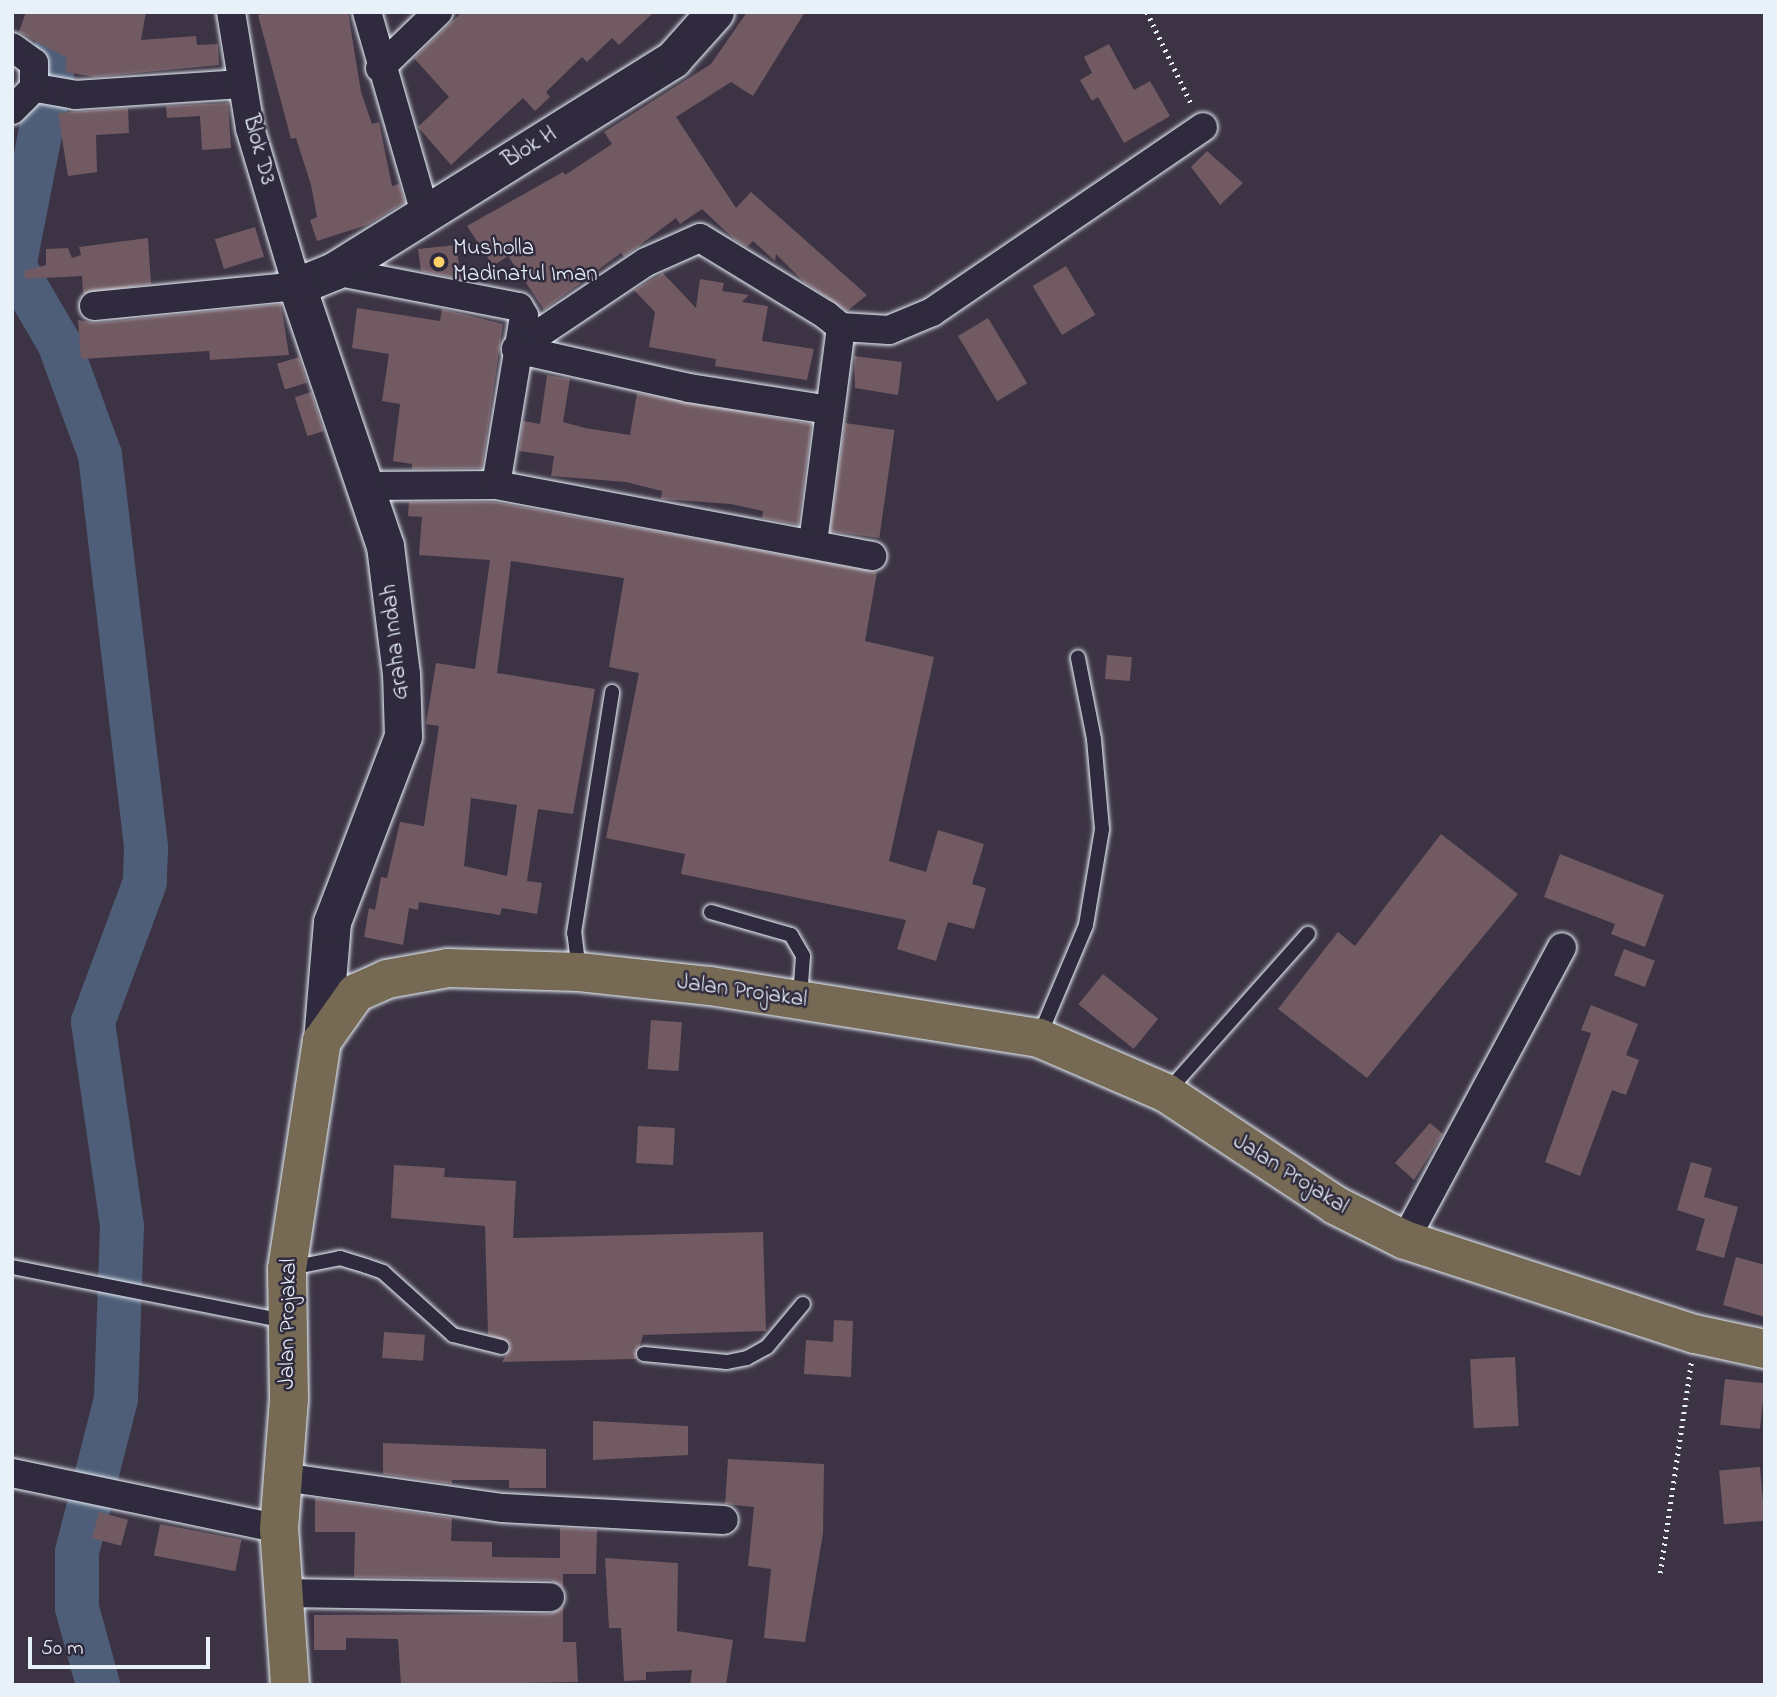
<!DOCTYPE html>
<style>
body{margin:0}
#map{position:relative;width:1777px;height:1697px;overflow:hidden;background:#3c3444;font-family:"Indie Flower",sans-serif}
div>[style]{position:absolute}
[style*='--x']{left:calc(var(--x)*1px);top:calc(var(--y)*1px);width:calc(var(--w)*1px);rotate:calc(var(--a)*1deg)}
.river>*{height:44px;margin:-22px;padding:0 22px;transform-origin:22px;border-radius:22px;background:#4f5e78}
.building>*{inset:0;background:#715a62;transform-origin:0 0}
.path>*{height:4.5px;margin-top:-2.25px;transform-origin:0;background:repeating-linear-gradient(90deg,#e8f1f8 0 2px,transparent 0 7px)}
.roads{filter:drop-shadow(0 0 2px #e8f1f8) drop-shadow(0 0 2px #e8f1f8)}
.service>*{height:14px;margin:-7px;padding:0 7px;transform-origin:7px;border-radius:7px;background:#2f2a3d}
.minor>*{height:28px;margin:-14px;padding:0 14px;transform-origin:14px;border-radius:14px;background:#2f2a3d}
.tertiary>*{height:37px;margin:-18.5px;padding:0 18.5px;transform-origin:18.5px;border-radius:18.5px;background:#2f2a3d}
.primary>*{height:38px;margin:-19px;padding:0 19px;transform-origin:19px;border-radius:19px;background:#766a54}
.dots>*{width:19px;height:19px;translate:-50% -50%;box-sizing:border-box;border:4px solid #2f2a3d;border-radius:50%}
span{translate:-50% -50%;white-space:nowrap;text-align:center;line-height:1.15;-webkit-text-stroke:5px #2f2a3d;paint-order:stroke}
.street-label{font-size:23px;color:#e8f1f8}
.poi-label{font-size:23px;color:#e8f1f8}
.left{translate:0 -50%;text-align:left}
.frame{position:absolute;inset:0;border:14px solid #e8f1f8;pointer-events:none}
.scale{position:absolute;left:28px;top:1637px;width:182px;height:32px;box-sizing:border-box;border:4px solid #e8f1f8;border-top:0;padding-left:9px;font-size:21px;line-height:24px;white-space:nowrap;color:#e8f1f8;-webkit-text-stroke:5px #2f2a3d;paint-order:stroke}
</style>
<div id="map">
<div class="river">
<div style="--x:64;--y:12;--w:259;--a:101.1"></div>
<div style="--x:14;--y:266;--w:89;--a:59.7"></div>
<div style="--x:59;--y:343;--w:119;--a:69.9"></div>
<div style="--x:100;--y:455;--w:396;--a:83.3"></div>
<div style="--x:146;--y:848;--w:34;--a:92"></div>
<div style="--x:145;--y:882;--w:149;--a:110.4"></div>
<div style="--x:93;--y:1022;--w:206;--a:81.9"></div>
<div style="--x:122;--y:1226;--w:173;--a:92"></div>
<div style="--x:116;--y:1399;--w:158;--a:104.3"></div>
<div style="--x:77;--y:1552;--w:56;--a:90"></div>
<div style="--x:77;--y:1608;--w:80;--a:74.7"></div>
</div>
<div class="building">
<div style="clip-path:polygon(26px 12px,146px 12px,141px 40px,196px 36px,197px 45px,218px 44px,219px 65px,95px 77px,65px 72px,67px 58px,19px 32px)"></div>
<div style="clip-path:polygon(269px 12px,348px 12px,361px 92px,372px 124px,379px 122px,392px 186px,399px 184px,405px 202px,367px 225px,317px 241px,310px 220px,317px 217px,311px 185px,296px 138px,291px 139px,258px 15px)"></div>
<div style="clip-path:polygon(462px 12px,654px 12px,619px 45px,612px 38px,587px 62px,582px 57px,546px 92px,550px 97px,535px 111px,523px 98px,451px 165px,418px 127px,449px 97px,414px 58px)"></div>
<div style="clip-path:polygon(747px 12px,805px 12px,753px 96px,731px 82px,676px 117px,736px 208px,751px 192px,867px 295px,847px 311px,804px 282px,776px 254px,775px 261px,753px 241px,747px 247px,735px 240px,702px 209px,680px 224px,676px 218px,624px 257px,621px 253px,544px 310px,508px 256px,493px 266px,467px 226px,563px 172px,565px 175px,612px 144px,604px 132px,711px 64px)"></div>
<div style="clip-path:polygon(1109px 44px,1134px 90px,1150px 81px,1170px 116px,1124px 143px,1098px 97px,1092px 101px,1080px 80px,1092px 73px,1084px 57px)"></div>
<div style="clip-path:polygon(228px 103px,231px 148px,202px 150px,200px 116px,167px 118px,166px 106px)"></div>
<div style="clip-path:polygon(128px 108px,129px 133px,96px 135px,97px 172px,68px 176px,58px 113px)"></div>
<div style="clip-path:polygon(1207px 151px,1243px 183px,1220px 205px,1191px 167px)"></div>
<div style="left:255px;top:227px;width:31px;height:42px;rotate:73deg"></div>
<div style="clip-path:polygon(148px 238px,151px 284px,83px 294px,82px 276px,25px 279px,24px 271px,46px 265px,46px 249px,68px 248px,72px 258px,81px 255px,79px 247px)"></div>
<div style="clip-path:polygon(456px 245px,461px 279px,421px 271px,418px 249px)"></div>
<div style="left:1066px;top:266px;width:57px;height:39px;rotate:59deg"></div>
<div style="clip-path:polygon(663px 273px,696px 308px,700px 279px,724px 283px,722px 291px,749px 295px,742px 302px,768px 306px,762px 341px,814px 349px,807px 380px,715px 366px,716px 359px,649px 347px,655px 312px,634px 290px)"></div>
<div style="clip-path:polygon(281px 304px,289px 355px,210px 360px,209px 351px,81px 359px,78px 320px,96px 323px)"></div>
<div style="clip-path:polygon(357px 308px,440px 321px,442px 309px,503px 324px,482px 468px,412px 469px,412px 464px,393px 461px,400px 404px,382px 401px,389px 354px,352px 348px)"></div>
<div style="left:988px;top:318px;width:76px;height:35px;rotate:59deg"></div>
<div style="clip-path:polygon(854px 356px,902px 362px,898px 395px,855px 388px)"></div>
<div style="left:299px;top:357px;width:27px;height:23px;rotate:73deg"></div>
<div style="clip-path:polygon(547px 375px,570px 379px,563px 422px,585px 428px,630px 435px,637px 393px,812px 424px,798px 525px,762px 518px,763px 511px,731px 504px,661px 499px,662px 491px,626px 482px,551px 476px,554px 456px,519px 451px,523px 421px,540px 424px)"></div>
<div style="left:311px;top:392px;width:41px;height:17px;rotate:72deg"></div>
<div style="left:845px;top:423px;width:50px;height:109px;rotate:8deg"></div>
<div style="clip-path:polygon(evenodd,409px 502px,495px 502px,877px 572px,865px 641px,934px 657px,889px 861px,926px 872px,938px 830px,984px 844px,972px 884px,986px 888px,974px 929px,948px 922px,936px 961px,897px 949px,906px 920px,681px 874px,685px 854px,606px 838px,639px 673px,609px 667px,624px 578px,511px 561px,497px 673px,595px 689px,573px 814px,538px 809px,527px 881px,542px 883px,537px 914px,502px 908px,500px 915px,419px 902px,418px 910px,409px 908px,403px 945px,364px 937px,369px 908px,375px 910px,381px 877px,387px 878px,400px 822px,424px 826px,439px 726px,426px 724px,436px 663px,475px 669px,490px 560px,419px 555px,422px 517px,408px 516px,409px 502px,471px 798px,517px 805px,507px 876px,464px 866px,471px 798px)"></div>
<div style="left:1107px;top:655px;width:25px;height:24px;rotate:5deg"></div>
<div style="clip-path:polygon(1441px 834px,1518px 894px,1367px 1078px,1278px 1009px,1338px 932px,1355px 946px)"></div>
<div style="clip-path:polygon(1560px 854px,1664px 895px,1645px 947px,1611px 934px,1615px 924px,1544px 897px)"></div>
<div style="left:1624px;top:949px;width:33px;height:28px;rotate:21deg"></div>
<div style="left:1103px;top:974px;width:71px;height:39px;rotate:39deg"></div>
<div style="clip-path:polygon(1591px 1005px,1638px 1024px,1626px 1055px,1639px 1060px,1626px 1095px,1612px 1090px,1580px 1176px,1545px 1162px,1591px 1033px,1581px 1030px)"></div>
<div style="left:651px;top:1020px;width:31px;height:49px;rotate:4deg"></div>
<div style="clip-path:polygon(1430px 1123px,1443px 1134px,1414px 1180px,1395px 1163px)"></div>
<div style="left:638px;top:1126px;width:37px;height:37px;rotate:3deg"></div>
<div style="clip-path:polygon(1691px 1162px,1712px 1168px,1704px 1197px,1738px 1207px,1724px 1258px,1696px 1250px,1705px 1219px,1677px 1210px)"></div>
<div style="clip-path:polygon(394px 1165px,445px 1168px,444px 1177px,516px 1181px,513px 1238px,763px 1232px,766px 1331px,643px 1335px,636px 1359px,502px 1362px,511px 1345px,488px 1334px,485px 1226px,391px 1218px)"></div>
<div style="clip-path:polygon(1736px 1257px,1765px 1265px,1765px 1317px,1723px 1305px)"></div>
<div style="clip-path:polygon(834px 1320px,853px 1321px,851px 1377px,804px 1374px,806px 1340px,833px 1342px)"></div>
<div style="left:384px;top:1332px;width:41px;height:26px;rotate:4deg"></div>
<div style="left:1515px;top:1357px;width:69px;height:45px;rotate:87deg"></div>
<div style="left:1725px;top:1379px;width:40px;height:46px;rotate:6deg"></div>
<div style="clip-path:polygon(593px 1421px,688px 1426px,688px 1455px,593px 1460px)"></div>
<div style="clip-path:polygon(383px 1443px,546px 1449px,546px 1488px,509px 1488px,509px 1480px,452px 1480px,452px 1484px,383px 1474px)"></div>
<div style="clip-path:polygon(728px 1459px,824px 1464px,823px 1533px,805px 1642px,764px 1638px,771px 1569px,748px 1566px,754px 1507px,725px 1504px)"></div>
<div style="left:1760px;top:1467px;width:54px;height:41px;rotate:85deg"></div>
<div style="clip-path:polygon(315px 1498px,452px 1518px,451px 1541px,492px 1542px,492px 1557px,560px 1558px,560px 1528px,597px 1530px,596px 1574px,563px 1574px,563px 1587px,550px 1580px,354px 1577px,355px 1532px,315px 1532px)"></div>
<div style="left:99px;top:1512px;width:30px;height:27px;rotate:15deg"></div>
<div style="left:160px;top:1524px;width:83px;height:32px;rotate:11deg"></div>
<div style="clip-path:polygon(605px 1558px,678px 1563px,677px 1631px,733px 1640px,726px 1685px,690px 1685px,692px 1670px,646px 1672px,646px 1680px,624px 1681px,621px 1628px,609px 1628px)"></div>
<div style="clip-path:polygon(563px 1607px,563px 1642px,576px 1642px,578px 1682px,401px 1685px,398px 1639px,346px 1638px,346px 1650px,314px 1650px,314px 1615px,550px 1614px)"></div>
</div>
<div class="path">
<div style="--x:1147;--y:12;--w:103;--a:64.2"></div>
<div style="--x:1660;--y:1573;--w:213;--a:-81.6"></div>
</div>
<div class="roads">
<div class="service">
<div style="--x:711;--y:912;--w:83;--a:16"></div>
<div style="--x:791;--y:935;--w:24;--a:60"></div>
<div style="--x:803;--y:956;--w:42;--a:94.1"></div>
<div style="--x:579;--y:971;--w:38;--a:-97"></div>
<div style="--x:574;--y:933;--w:244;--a:-81"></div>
<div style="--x:1039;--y:1037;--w:121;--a:-67.2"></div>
<div style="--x:1086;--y:925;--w:97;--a:-80.5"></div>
<div style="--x:1102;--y:829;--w:90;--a:-95.1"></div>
<div style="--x:1094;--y:739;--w:83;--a:-101.2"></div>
<div style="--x:1167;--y:1092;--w:212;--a:-48.3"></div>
<div style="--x:12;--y:1267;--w:278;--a:11.2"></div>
<div style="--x:291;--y:1268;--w:50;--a:-11.5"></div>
<div style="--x:340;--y:1258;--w:27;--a:17"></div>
<div style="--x:366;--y:1266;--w:18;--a:19"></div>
<div style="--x:383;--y:1272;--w:94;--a:42"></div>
<div style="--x:453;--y:1335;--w:50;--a:13.8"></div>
<div style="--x:644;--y:1354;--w:83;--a:5.5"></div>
<div style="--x:727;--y:1362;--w:20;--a:-11"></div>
<div style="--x:747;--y:1358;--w:23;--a:-29"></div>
<div style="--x:767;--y:1347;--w:56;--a:-50.1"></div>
</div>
<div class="minor">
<div style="--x:367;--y:12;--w:209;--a:73.9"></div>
<div style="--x:12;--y:47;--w:27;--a:36"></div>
<div style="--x:34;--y:63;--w:25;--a:90"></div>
<div style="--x:34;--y:88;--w:8;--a:7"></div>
<div style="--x:42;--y:89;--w:34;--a:10"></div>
<div style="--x:75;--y:95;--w:167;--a:-3.8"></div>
<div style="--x:380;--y:68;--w:81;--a:-44"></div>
<div style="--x:12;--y:110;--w:31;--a:-45"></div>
<div style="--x:334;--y:271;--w:188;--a:11"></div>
<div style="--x:519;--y:307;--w:10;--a:61"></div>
<div style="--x:524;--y:316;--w:171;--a:99.4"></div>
<div style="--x:94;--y:306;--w:204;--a:-5.6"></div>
<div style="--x:297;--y:286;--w:165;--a:-106.6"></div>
<div style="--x:250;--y:128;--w:118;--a:-99.3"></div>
<div style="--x:841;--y:327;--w:48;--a:3.6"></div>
<div style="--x:889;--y:330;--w:47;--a:-22.7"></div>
<div style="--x:932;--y:312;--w:328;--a:-34.3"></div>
<div style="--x:516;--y:349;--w:156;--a:-33.8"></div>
<div style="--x:646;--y:262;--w:59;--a:-24"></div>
<div style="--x:700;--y:238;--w:148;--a:31.4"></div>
<div style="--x:826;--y:315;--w:19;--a:39"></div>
<div style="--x:841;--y:327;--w:217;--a:97.4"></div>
<div style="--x:516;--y:349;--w:177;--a:12.7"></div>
<div style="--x:689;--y:388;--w:142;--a:8.9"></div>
<div style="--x:367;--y:486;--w:129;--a:-0.4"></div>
<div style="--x:496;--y:485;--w:383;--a:10.7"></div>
<div style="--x:1405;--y:1240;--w:332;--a:-61.8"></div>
<div style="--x:12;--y:1473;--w:273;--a:11.8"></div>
<div style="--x:282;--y:1477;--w:223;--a:8"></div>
<div style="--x:503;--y:1508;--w:221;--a:3.1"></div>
<div style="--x:283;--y:1593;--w:267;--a:0.9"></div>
</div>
<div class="tertiary">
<div style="--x:322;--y:1041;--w:119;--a:-85.2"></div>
<div style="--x:332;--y:922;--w:199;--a:-69.1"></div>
<div style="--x:403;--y:736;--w:62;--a:-91.8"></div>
<div style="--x:401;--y:674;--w:129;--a:-97.1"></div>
<div style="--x:385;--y:546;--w:274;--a:-108.7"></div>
<div style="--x:297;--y:286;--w:40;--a:-22"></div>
<div style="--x:334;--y:271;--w:400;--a:-32"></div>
<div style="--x:673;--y:59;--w:63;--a:-48.2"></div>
</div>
<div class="primary">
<div style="--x:290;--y:1685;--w:156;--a:-94"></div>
<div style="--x:279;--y:1529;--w:131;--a:-85.6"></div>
<div style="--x:289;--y:1398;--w:129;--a:-90.9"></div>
<div style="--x:287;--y:1269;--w:231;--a:-81.3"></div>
<div style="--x:322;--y:1041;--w:59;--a:-54.7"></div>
<div style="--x:356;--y:993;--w:34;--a:-24"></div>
<div style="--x:387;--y:979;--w:62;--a:-10.2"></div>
<div style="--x:448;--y:968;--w:131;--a:1.7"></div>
<div style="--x:579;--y:972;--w:132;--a:6.1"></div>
<div style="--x:710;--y:986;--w:333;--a:9"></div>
<div style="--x:1039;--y:1038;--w:138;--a:23.4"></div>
<div style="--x:1166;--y:1093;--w:203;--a:33.5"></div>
<div style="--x:1335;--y:1205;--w:78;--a:26.6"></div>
<div style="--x:1405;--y:1240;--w:305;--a:18"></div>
<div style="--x:1695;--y:1334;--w:72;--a:12.1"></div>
</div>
</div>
<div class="dots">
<div style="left:439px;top:262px;background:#ffd166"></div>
</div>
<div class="street-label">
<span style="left:530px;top:148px;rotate:-32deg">Blok H</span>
<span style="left:258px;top:150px;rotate:75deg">Blok D3</span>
<span style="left:396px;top:642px;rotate:-96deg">Graha Indah</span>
<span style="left:742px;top:992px;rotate:8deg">Jalan Projakal</span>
<span style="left:1290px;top:1175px;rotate:32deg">Jalan Projakal</span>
<span style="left:289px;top:1324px;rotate:-89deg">Jalan Projakal</span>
</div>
<div class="poi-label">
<span class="left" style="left:453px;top:262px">Musholla<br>Madinatul Iman</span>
</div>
<div class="frame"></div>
<div class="scale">50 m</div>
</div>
